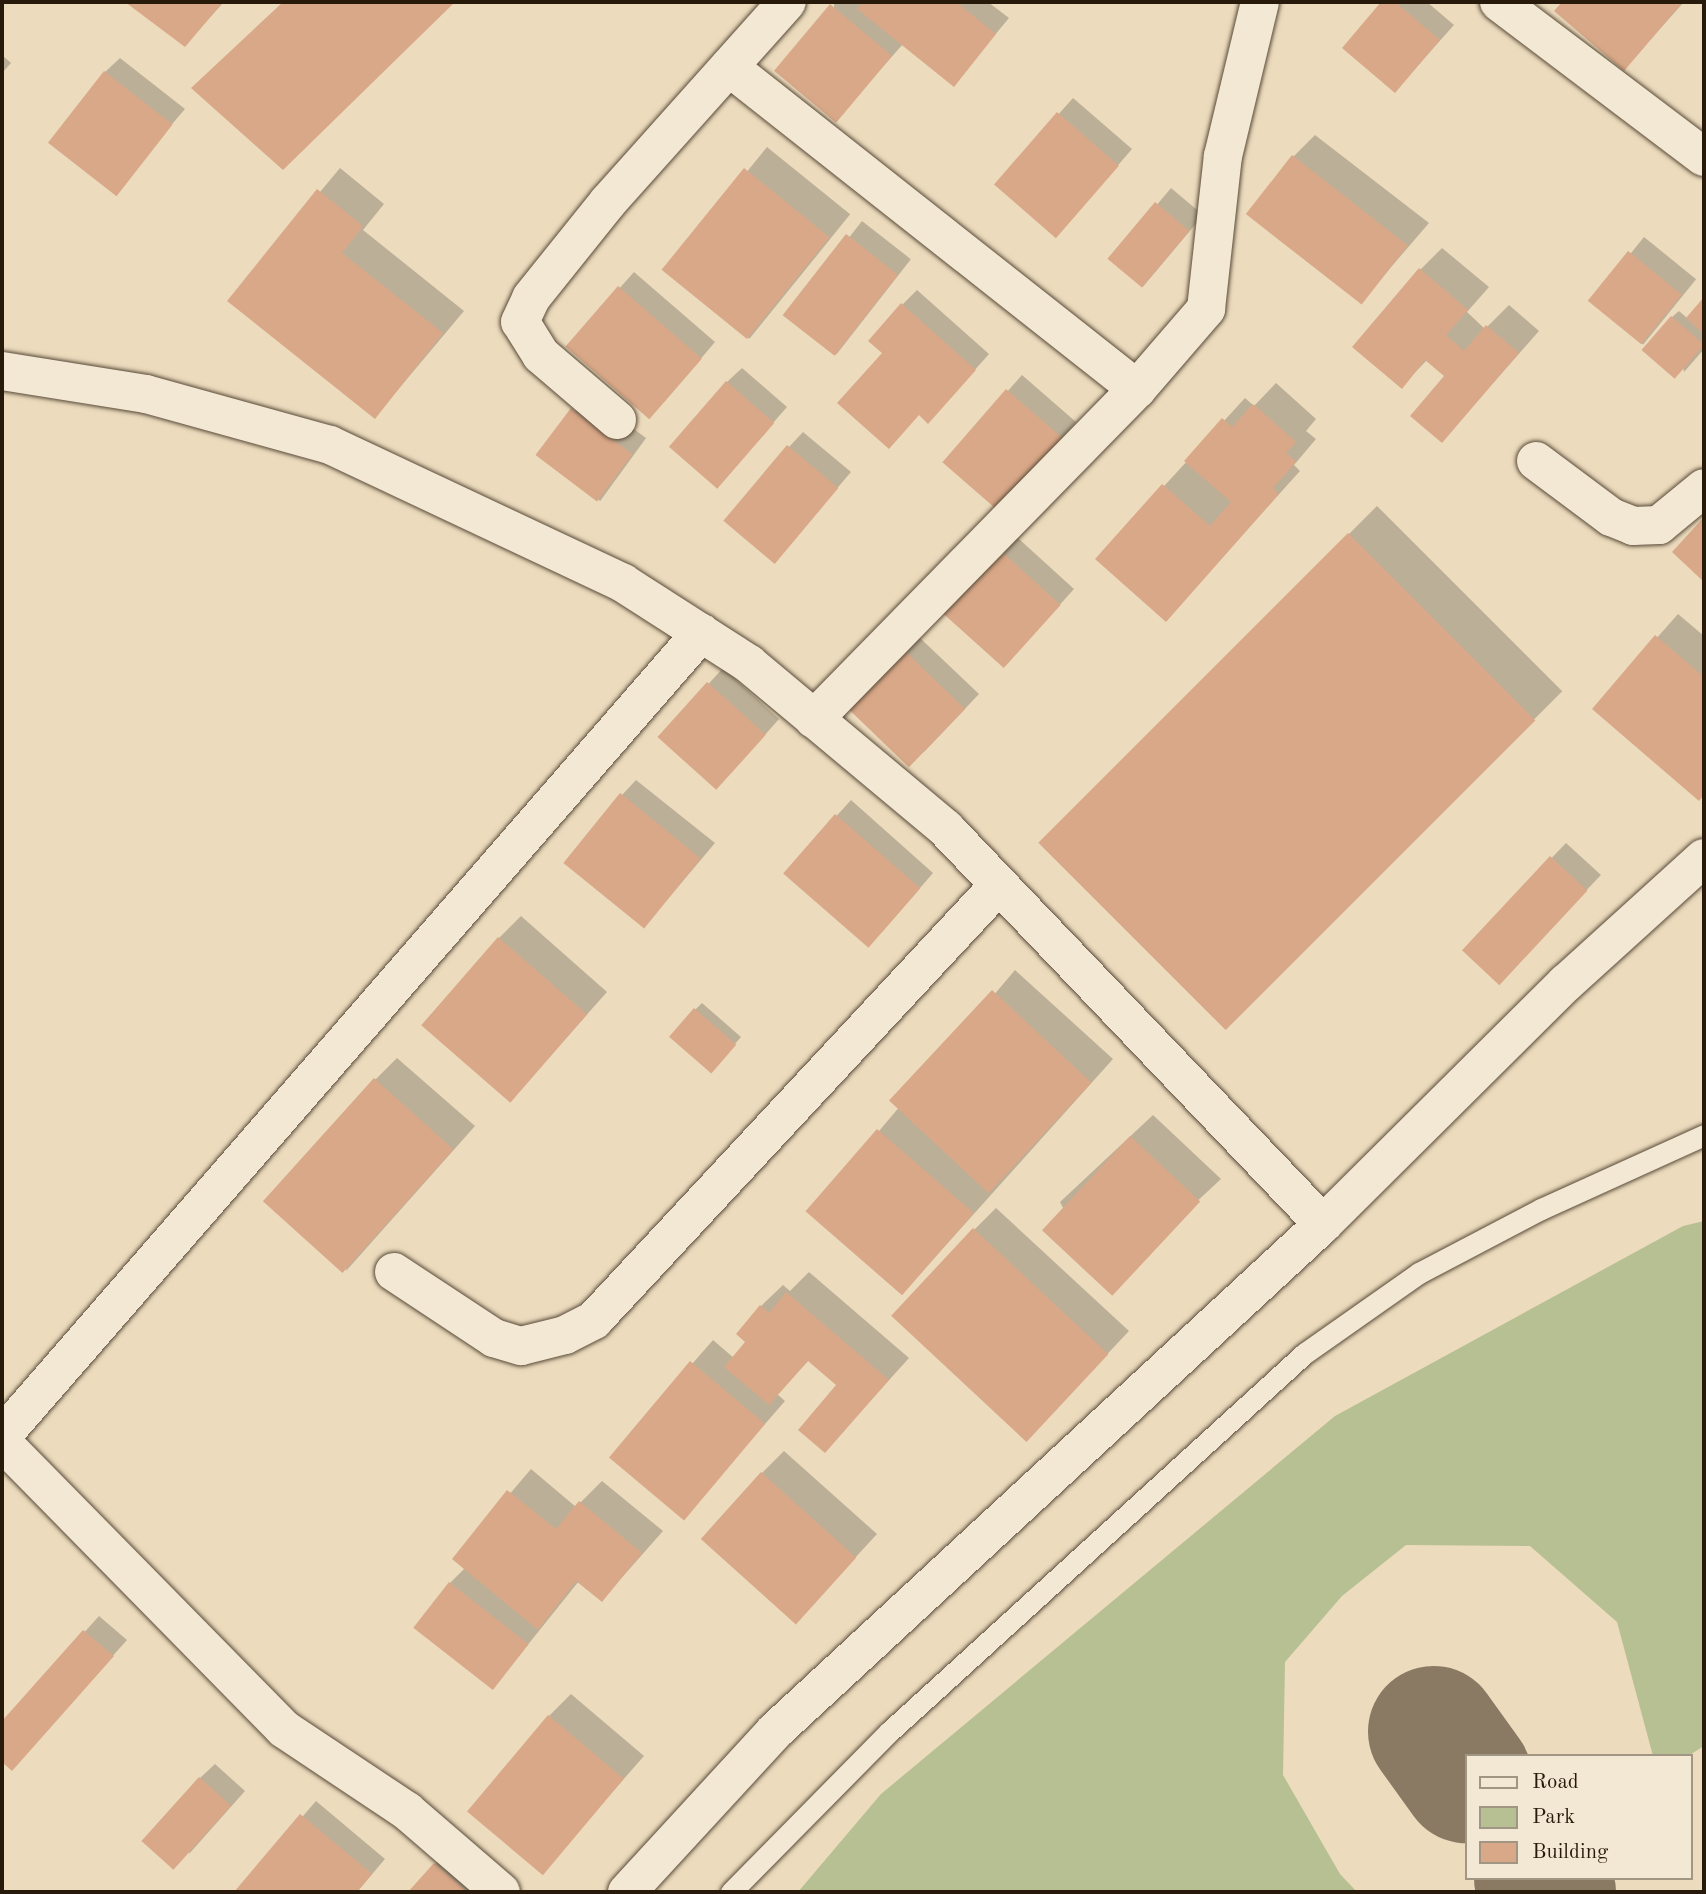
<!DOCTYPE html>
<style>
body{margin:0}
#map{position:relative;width:1706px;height:1894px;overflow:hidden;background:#ecdbbd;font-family:"Old Standard TT",serif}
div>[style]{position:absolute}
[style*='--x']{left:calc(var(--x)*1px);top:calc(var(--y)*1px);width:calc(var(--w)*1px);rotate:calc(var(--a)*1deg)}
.green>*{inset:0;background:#b7c092}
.shadow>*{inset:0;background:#0003;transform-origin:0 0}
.taxiway>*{height:131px;margin:-65.5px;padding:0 65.5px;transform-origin:65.5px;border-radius:65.5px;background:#8a7a64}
.building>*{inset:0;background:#d9a888;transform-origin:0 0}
.roads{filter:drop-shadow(0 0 2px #584a38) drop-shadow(0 0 2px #584a38)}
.service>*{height:21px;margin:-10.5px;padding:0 10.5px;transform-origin:10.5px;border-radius:10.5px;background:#f3e8d4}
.minor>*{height:38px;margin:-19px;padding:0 19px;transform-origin:19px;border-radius:19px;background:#f3e8d4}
.secondary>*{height:38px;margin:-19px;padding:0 19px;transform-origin:19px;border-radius:19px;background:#f3e8d4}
span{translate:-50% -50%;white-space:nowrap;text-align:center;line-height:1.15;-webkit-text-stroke:7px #f3e8d4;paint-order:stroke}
.frame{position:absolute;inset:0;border:4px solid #271a0b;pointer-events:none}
.legend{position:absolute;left:1465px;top:1754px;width:228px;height:126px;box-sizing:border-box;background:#f3e8d4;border:2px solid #a19684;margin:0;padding:9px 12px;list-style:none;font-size:21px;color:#271a0b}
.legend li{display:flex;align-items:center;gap:14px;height:35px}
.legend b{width:35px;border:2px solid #a19684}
</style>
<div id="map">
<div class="green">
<div style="clip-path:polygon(1704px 1221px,1704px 1746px,1688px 1756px,1653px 1756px,1617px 1622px,1530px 1546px,1406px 1545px,1342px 1596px,1285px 1662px,1283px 1775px,1340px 1874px,1357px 1892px,798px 1892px,881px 1794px,1335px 1416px,1683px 1226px)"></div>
</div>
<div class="shadow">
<div style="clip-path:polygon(128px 2px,224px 2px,185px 45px)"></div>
<div style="clip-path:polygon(284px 2px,452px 2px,283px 168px,222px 60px)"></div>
<div style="clip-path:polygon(834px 2px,988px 2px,1009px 18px,954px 84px,903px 44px,836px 120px)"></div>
<div style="clip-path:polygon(1383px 2px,1427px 2px,1454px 25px,1395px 91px,1345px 48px)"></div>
<div style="clip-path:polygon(1564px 2px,1684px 2px,1624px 69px,1556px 11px)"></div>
<div style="clip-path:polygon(2px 55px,11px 63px,2px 73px)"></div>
<div style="clip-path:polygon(120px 58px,185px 109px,115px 191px,105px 72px)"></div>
<div style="clip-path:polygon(1073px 98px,1132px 149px,1070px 221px,996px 184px)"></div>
<div style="clip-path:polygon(1315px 135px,1429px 223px,1361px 302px,1293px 157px)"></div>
<div style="left:767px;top:147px;width:107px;height:160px;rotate:39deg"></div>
<div style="clip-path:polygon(340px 168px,384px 204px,363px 230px,464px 311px,375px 417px,230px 300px)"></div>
<div style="left:1171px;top:188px;width:42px;height:94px;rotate:40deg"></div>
<div style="left:862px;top:221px;width:62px;height:121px;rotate:38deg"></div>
<div style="left:1644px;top:237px;width:67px;height:84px;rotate:39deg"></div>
<div style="clip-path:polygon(1442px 248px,1489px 287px,1467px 312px,1485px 329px,1509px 305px,1539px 331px,1442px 441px,1446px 376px,1427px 360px,1401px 387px,1420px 270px)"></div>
<div style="clip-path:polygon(634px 272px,715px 342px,664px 402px,568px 346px)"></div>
<div style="clip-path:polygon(917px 290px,989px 354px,942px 407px,920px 413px,884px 353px,902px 305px)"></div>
<div style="clip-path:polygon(1704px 299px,1704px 349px,1684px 372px,1672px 317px,1679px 311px,1687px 318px)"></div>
<div style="clip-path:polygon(742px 368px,787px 407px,718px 486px,727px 382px)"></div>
<div style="clip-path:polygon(1022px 375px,1076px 422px,1013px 494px,945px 462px)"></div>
<div style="clip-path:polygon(1276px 383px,1316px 419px,1306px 431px,1316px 439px,1294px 465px,1300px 471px,1166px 619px,1098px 558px,1245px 398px,1254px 406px)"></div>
<div style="left:587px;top:395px;width:73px;height:78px;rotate:36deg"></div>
<div style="clip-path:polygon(803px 432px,851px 472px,775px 561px,789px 447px)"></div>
<div style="left:1377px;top:506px;width:262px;height:475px;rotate:45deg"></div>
<div style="clip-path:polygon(1009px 530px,1074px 589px,1018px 651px,938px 607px)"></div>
<div style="clip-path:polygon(1678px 614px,1704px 636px,1704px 794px,1699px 799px,1594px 709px)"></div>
<div style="clip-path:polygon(919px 637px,979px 694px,924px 752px,850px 709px)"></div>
<div style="clip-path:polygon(723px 668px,779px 719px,731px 773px,660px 737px)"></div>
<div style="clip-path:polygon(636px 780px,715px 843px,645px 926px,622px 795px)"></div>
<div style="clip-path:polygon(851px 800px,933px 873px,882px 932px,785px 873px)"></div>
<div style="clip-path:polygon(1566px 843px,1601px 875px,1512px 968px,1463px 950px)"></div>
<div style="clip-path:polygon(521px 916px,607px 992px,511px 1100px,499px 938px)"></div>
<div style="clip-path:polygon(1015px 970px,1113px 1059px,902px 1294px,879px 1131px)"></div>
<div style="clip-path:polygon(702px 1003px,741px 1037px,717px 1064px,695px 1010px)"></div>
<div style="clip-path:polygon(397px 1058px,475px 1126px,346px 1271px,375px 1080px)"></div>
<div style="clip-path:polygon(1153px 1115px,1221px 1179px,1104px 1288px,1060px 1202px)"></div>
<div style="clip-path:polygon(996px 1208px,1129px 1331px,1049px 1416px,974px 1230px)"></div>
<div style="clip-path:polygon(809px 1272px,909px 1358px,825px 1451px,839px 1385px,809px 1360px,777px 1394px,785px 1401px,683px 1518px,611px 1457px,713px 1340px,734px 1358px,747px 1342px,761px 1306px,783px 1285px,790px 1291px)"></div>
<div style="clip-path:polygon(784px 1451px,877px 1534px,796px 1622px,762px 1473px)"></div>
<div style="clip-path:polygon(531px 1469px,576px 1507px,602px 1481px,663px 1531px,602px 1600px,579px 1581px,494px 1687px,450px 1583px,465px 1568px,454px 1559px)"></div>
<div style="clip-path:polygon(99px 1616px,127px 1640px,12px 1768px,2px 1760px,2px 1724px)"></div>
<div style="clip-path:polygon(571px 1694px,644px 1756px,542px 1872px,549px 1716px)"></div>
<div style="clip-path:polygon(215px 1764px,245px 1791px,189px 1854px,200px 1778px)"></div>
<div style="clip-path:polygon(316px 1801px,385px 1859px,357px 1892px,237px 1892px)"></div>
<div style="clip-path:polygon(450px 1850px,480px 1892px,410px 1892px,435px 1864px)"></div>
</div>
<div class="taxiway">
<div style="--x:1433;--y:1731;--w:57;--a:54.3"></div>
<div style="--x:1539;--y:1878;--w:18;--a:52"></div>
</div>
<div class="building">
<div style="clip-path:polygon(125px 2px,223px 2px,185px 47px)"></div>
<div style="clip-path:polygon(283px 2px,455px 2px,283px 170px,191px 88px)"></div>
<div style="clip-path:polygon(863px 2px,956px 2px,996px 34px,954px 87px,857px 9px)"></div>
<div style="clip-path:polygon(1381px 2px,1395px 2px,1440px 40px,1395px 93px,1342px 48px)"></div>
<div style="clip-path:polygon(1562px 2px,1683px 2px,1624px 71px,1554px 11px)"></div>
<div style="left:830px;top:4px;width:81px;height:87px;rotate:40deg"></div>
<div style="left:104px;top:71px;width:87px;height:91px;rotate:38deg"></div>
<div style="left:1057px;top:112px;width:82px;height:96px;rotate:41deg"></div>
<div style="left:1292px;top:155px;width:147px;height:75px;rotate:38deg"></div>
<div style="left:744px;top:168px;width:110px;height:131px;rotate:39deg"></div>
<div style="clip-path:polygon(317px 189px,363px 226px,342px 253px,443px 333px,375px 419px,227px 301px)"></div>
<div style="left:1155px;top:202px;width:45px;height:74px;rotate:40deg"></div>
<div style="left:846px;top:234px;width:66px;height:103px;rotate:38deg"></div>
<div style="left:1628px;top:251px;width:69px;height:64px;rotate:39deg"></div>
<div style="clip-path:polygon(1419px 268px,1468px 310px,1446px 335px,1464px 351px,1486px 325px,1519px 353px,1442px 443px,1410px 416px,1444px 376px,1425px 360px,1402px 389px,1352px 347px)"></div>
<div style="left:618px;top:286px;width:111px;height:80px;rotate:41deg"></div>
<div style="clip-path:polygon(1704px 297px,1704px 334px,1686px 318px)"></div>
<div style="clip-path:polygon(901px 303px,976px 370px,928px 424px,919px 415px,889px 449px,837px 403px,882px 353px,868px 341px)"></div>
<div style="left:1671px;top:316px;width:44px;height:45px;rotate:41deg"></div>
<div style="left:726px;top:381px;width:64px;height:87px;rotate:41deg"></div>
<div style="left:1006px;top:389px;width:75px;height:97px;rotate:41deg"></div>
<div style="clip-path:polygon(1253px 404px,1296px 442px,1286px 453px,1296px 462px,1273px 488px,1279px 494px,1166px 622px,1095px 559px,1162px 484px,1210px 526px,1231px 502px,1184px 461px,1222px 418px,1232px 427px)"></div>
<div style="left:571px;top:408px;width:77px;height:59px;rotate:37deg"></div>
<div style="left:787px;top:445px;width:67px;height:99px;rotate:40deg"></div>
<div style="clip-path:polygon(1704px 517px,1704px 582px,1672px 552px)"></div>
<div style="left:1348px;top:533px;width:265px;height:438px;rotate:45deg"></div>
<div style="left:993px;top:544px;width:91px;height:85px;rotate:42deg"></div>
<div style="clip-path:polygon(1655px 635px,1704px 677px,1704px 795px,1699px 801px,1592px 709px)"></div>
<div style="left:904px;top:650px;width:85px;height:81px;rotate:44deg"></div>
<div style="left:707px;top:682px;width:79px;height:74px;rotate:42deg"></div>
<div style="left:620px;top:793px;width:104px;height:90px;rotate:39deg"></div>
<div style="left:835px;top:814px;width:113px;height:79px;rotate:41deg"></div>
<div style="left:1550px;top:856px;width:51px;height:129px;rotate:43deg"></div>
<div style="left:498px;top:937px;width:118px;height:117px;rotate:41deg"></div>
<div style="left:992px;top:990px;width:136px;height:151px;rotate:43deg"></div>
<div style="left:694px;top:1008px;width:56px;height:38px;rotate:41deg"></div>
<div style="left:374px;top:1078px;width:107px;height:166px;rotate:42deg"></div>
<div style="left:877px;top:1129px;width:128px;height:109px;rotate:41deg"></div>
<div style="left:1130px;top:1136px;width:96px;height:129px;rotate:43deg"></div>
<div style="left:973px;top:1228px;width:185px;height:120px;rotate:43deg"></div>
<div style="clip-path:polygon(786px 1292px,889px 1380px,825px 1453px,798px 1430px,836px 1385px,808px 1361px,769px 1405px,724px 1367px,745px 1342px,736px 1334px,760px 1305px,769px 1313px)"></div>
<div style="left:690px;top:1361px;width:98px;height:126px;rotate:40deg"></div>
<div style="left:761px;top:1472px;width:128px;height:90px;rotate:42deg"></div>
<div style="clip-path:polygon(507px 1490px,556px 1529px,579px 1501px,642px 1553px,602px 1602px,576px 1581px,538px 1630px,452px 1559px)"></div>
<div style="left:449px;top:1582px;width:101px;height:58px;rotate:38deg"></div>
<div style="clip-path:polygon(83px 1630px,114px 1656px,12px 1771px,2px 1762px,2px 1721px)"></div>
<div style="left:548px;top:1715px;width:99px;height:126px;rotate:40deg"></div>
<div style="left:199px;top:1777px;width:43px;height:86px;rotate:42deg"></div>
<div style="clip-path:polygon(300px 1814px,372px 1874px,357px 1892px,234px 1892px)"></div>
<div style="clip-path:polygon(434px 1863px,467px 1892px,408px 1892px)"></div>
</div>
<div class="roads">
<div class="service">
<div style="--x:731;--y:1892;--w:226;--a:-45.4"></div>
<div style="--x:890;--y:1731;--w:561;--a:-42.33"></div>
<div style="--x:1305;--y:1353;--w:139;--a:-35.1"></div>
<div style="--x:1419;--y:1273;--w:138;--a:-27.7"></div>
<div style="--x:1541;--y:1209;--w:179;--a:-24.4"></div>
</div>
<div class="minor">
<div style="--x:1499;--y:2;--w:257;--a:37.1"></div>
<div style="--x:729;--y:67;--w:520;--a:38.28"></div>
<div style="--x:1137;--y:389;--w:462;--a:134.4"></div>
<div style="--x:2;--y:371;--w:146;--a:9.1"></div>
<div style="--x:146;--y:394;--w:191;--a:15.5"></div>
<div style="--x:330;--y:445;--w:324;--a:25.2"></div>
<div style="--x:623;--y:583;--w:150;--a:32.7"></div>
<div style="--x:749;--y:664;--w:257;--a:39.9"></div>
<div style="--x:946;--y:829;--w:546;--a:46.34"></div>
<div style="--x:1137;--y:389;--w:106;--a:-49.2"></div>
<div style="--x:1206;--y:309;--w:154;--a:-83.7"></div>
<div style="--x:1223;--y:156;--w:158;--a:-76.5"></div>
<div style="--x:617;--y:420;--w:100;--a:-139.5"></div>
<div style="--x:541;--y:355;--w:39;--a:-122"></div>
<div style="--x:520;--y:322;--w:26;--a:-65"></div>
<div style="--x:531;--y:298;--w:123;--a:-51.3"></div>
<div style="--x:608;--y:202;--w:268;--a:-48.2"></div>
<div style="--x:1536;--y:461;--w:94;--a:36.7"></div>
<div style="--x:1611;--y:517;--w:24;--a:22"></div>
<div style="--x:1633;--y:526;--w:26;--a:-2"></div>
<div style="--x:1659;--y:525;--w:58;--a:-39.4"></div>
<div style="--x:394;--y:1272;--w:120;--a:33.4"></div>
<div style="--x:494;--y:1338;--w:28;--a:17"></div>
<div style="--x:521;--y:1346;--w:45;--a:-14"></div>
<div style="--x:565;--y:1335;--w:33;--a:-27"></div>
<div style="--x:594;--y:1320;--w:594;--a:-47.05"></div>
<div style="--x:2;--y:1436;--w:1065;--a:-48.96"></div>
<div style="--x:2;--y:1442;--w:402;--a:45.5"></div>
<div style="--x:284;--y:1729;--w:148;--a:33.7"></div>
<div style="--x:407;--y:1811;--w:124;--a:40.8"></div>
</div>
<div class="secondary">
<div style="--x:627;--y:1892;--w:219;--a:-47.4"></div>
<div style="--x:775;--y:1731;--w:747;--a:-42.77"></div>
<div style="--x:1323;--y:1224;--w:342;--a:-44.8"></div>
<div style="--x:1566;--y:983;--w:186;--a:-42.2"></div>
</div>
</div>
<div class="frame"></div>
<ul class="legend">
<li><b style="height:9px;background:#f3e8d4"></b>Road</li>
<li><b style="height:19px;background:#b7c092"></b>Park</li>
<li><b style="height:19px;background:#d9a888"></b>Building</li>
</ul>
</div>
